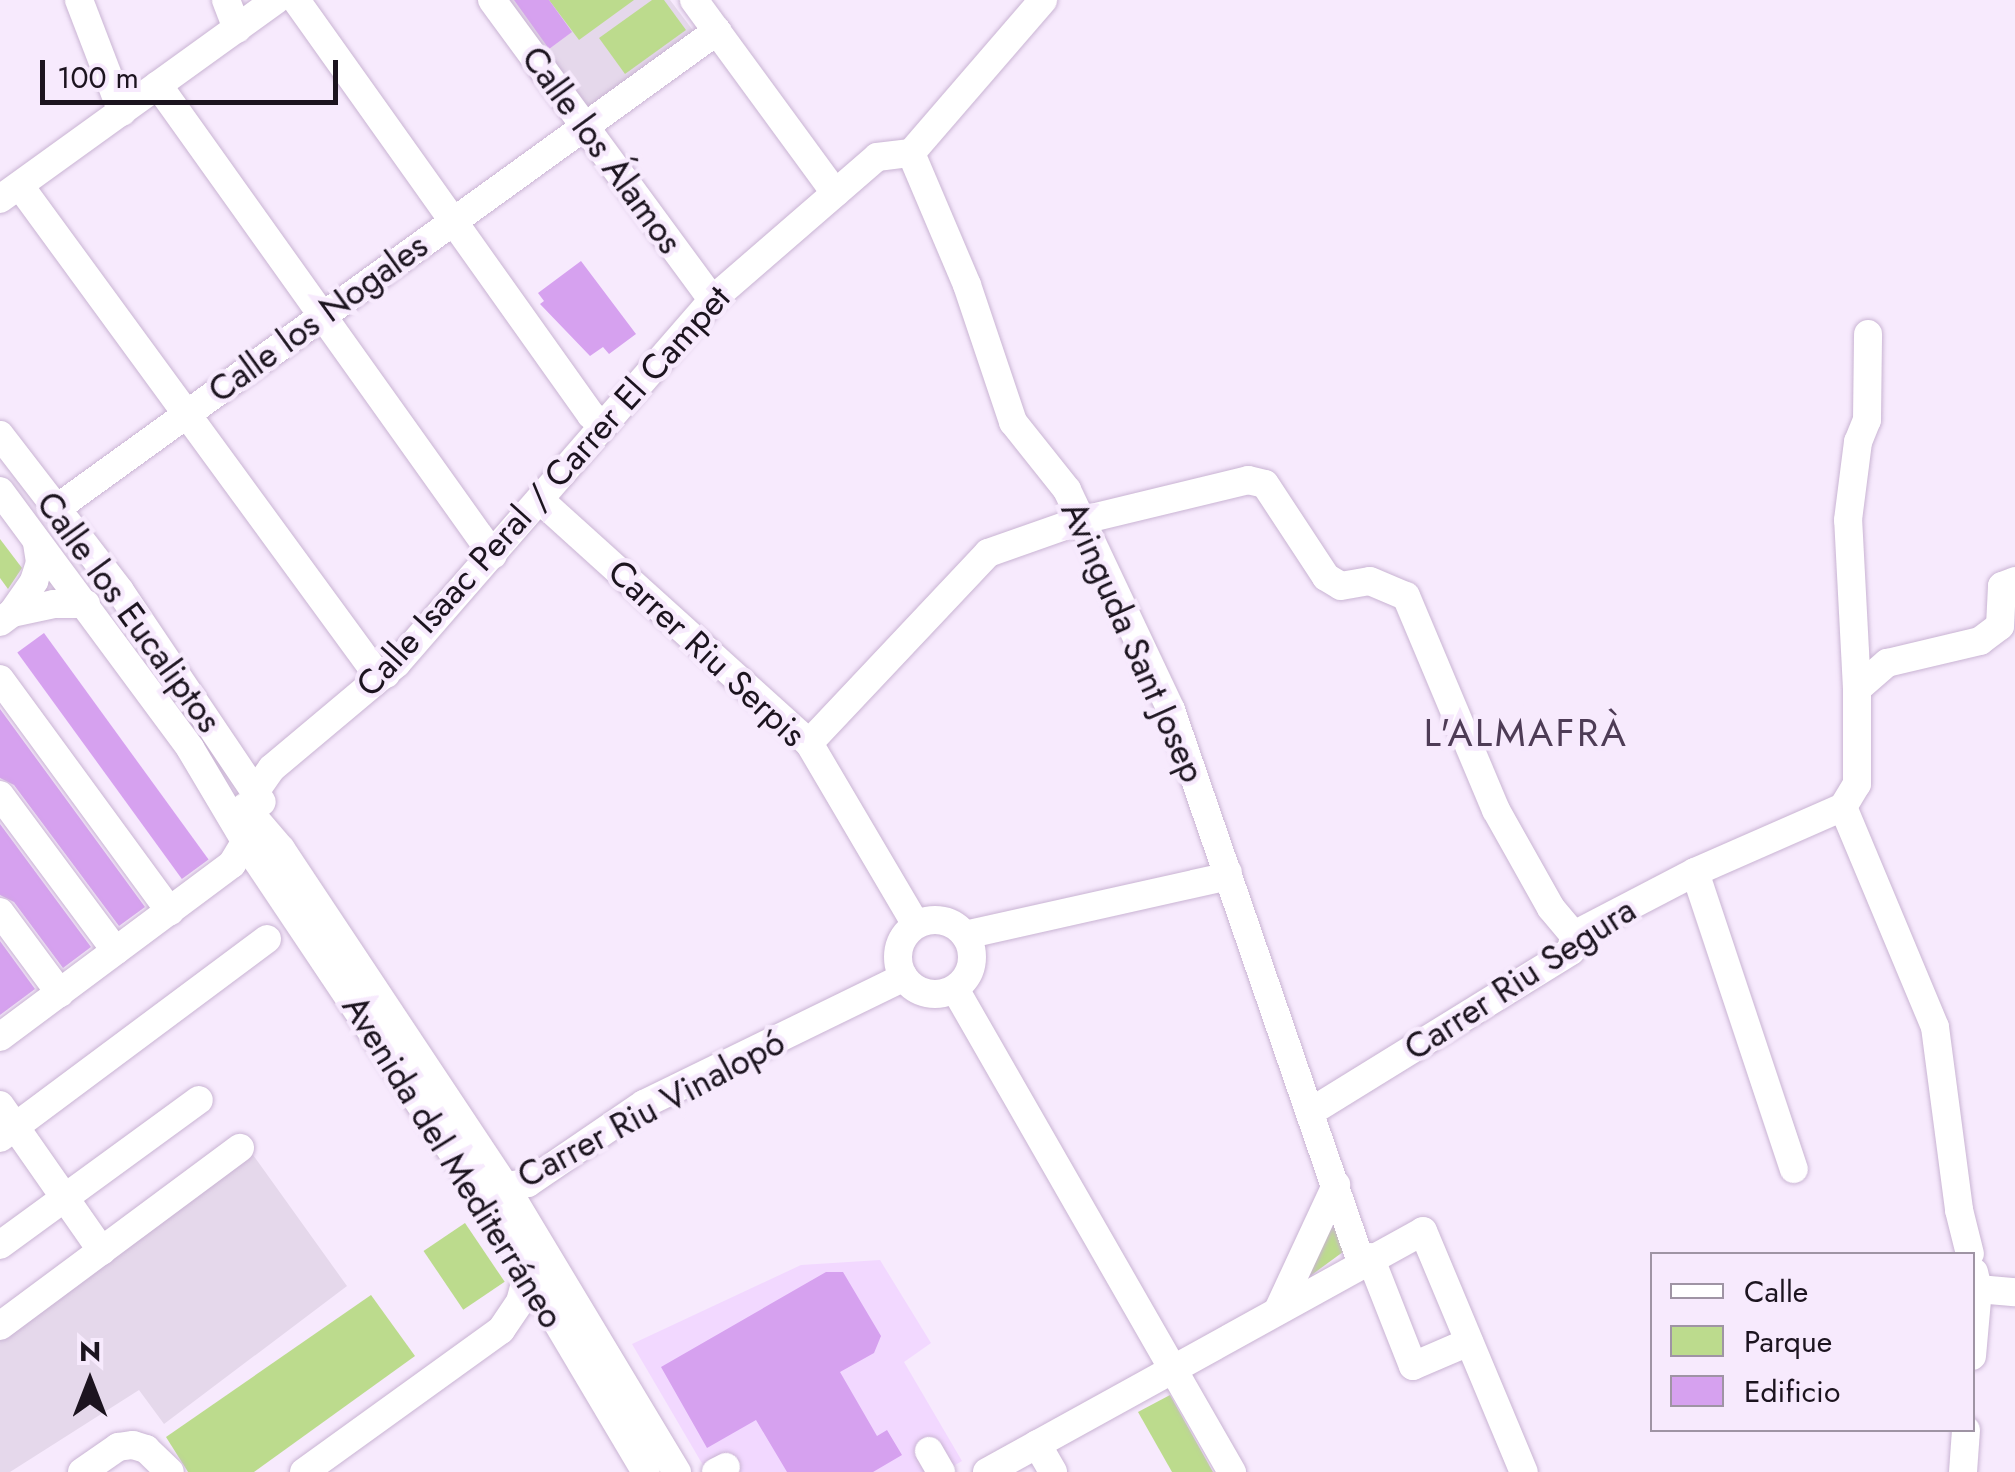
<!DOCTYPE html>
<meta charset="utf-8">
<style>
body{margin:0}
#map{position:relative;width:2015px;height:1472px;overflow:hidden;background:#f7eafd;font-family:Jost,sans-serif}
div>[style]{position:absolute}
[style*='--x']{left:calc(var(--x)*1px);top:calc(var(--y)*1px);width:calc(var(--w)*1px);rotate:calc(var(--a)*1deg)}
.built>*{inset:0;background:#f2d8ff}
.education>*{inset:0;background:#e5d8eb}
.green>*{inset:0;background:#bcdb8d;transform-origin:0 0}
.building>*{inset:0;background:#d6a1ef;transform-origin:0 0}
.roads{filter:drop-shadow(0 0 2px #c9b4d3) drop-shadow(0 0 2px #c9b4d3)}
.minor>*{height:28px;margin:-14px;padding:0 14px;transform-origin:14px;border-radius:14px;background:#fff}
.minor>.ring{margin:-14px;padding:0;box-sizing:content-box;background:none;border:28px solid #fff;border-radius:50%}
span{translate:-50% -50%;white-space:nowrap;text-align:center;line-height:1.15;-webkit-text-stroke:9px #f7eafd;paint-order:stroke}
.street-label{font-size:35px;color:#1c141f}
.neighbourhood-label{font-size:38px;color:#4e3c56;letter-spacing:2.5px}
.legend{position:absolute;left:1650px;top:1252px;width:325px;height:180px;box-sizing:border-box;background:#f7eafd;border:2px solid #9f94a4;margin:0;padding:12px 18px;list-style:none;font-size:30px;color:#1c141f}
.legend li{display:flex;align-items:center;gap:20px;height:50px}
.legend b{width:50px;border:2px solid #9f94a4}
.north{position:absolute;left:40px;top:1332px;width:100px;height:100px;-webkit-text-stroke:8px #f7eafd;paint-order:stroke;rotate:0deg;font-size:28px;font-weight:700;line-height:40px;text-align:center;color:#1c141f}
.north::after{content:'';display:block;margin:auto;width:35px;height:45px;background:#1c141f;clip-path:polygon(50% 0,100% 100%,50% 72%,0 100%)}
.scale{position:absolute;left:40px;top:60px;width:298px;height:45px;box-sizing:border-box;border:5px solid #1c141f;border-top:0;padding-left:12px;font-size:30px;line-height:35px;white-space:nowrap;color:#1c141f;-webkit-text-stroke:8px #f7eafd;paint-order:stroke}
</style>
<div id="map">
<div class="built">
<div style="clip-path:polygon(880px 1260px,931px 1343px,904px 1362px,962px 1461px,943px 1472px,707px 1472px,632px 1344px,801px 1265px)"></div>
</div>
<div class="education">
<div style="clip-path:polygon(508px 0,670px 0,695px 33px,588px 110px)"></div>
<div style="clip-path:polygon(248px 1148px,347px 1286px,164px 1424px,139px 1390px,10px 1472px,0 1472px,0 1328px)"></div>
</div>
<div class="green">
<div style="clip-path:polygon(549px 0,634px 0,579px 40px)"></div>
<div style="clip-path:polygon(652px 0,664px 0,686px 30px,625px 74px,599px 38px)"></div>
<div style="clip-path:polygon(0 539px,22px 568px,8px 589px,0 578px)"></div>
<div style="clip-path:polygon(1332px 1210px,1347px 1249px,1302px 1282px)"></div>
<div style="left:465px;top:1223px;width:71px;height:50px;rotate:56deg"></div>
<div style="clip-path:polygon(371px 1295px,415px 1356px,254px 1472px,188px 1472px,166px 1437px)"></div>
<div style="clip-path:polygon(1170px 1395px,1213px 1472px,1172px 1472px,1138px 1412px)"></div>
</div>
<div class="building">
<div style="clip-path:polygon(514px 0,549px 0,572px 32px,549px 49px)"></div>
<div style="clip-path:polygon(581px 261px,636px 334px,609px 354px,603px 347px,590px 356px,540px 304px,544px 301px,538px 293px)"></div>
<div style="left:44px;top:633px;width:280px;height:33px;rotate:54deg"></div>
<div style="clip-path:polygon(0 709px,145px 907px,119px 926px,14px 785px,0 778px)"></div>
<div style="clip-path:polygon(0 824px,91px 947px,63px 968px,14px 902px,0 895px)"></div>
<div style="clip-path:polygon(0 941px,35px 989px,0 1015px)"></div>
<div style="clip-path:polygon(826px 1272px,843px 1272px,881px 1336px,874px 1353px,840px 1372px,877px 1436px,887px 1430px,902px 1455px,873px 1472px,787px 1472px,756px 1420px,707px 1448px,661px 1367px)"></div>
</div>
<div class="roads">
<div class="minor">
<div style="--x:79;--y:0;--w:120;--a:69"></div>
<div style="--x:226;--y:0;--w:31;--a:69"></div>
<div style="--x:296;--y:0;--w:509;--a:54.59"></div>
<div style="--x:591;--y:415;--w:16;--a:38"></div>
<div style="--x:492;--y:0;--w:372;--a:53.7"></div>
<div style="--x:694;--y:0;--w:239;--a:53.8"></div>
<div style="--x:158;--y:85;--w:577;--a:54.52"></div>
<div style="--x:911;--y:153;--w:143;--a:67"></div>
<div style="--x:967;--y:285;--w:145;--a:71.4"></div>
<div style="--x:1013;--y:422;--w:87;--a:51.5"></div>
<div style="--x:1067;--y:490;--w:243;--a:64.7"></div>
<div style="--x:1171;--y:710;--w:584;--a:71.01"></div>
<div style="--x:20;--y:186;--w:598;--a:53.84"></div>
<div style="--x:373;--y:669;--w:14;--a:21"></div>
<div style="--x:0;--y:199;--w:340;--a:-35.8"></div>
<div style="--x:0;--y:435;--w:197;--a:52.4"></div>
<div style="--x:120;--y:591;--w:254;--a:56.1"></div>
<div style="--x:0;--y:491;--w:320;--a:53.5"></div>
<div style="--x:190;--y:748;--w:126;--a:59.3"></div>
<div style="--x:254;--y:856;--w:409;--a:56.2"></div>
<div style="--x:482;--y:1196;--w:321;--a:59.3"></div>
<div style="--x:540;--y:500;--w:363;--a:42.1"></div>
<div style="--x:809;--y:743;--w:211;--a:59.5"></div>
<div style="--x:52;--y:505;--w:12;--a:-9"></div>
<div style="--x:64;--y:503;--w:806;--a:-35.86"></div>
<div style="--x:12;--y:613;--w:43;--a:-12.1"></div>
<div style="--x:54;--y:604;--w:32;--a:0"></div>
<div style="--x:0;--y:622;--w:15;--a:-37"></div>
<div style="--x:12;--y:613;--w:39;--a:-55"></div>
<div style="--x:34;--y:581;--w:20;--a:-72"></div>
<div style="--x:40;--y:562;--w:20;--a:-99"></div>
<div style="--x:0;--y:679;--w:288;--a:53.8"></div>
<div style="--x:1857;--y:689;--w:169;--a:-93"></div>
<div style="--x:1848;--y:520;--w:79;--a:-82.7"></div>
<div style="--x:1858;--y:442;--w:24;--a:-68"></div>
<div style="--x:1867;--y:420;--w:86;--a:-89.3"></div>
<div style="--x:809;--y:743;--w:261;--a:-46.7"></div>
<div style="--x:988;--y:553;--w:96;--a:-19.4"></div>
<div style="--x:1079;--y:521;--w:174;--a:-13.6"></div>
<div style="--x:1248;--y:480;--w:17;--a:13"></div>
<div style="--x:1265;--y:484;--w:111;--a:56.7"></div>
<div style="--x:1326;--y:577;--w:17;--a:31"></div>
<div style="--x:1341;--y:586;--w:29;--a:-10"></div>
<div style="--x:1370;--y:581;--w:39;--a:23"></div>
<div style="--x:1406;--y:596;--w:232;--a:67.2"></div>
<div style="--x:1496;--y:810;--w:112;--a:60.7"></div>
<div style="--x:1551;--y:908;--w:35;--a:50"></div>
<div style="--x:0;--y:795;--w:194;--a:53.4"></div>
<div style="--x:245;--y:807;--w:55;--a:49.4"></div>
<div style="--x:281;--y:849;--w:405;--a:56.4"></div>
<div style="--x:505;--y:1186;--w:334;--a:59"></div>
<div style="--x:1843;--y:807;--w:238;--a:67.3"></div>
<div style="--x:1935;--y:1027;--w:185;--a:82.5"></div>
<div style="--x:1959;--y:1210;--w:45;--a:76"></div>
<div style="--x:1843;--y:807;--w:27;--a:-59"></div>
<div style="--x:1857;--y:784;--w:95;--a:-90"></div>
<div style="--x:1857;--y:689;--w:40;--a:-41"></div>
<div style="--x:1887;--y:663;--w:96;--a:-13.3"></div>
<div style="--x:1980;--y:641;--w:25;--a:-37"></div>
<div style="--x:2000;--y:626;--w:40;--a:-87.1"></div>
<div style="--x:2002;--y:586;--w:14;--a:-21"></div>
<div style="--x:1695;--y:872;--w:313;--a:71.6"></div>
<div style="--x:0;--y:912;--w:101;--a:53.5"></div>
<div class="ring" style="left:898px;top:920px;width:46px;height:46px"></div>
<div style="--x:965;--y:935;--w:262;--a:-12.6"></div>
<div style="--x:1221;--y:878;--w:9;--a:-41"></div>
<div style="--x:1574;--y:935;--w:136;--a:-27.5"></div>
<div style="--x:1695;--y:872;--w:162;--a:-23.7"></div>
<div style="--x:955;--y:989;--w:557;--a:60.17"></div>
<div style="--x:0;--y:1037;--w:289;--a:-36.7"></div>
<div style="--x:232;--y:864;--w:33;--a:-59"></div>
<div style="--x:249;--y:836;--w:44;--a:-82.2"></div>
<div style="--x:255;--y:792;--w:29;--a:-55"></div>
<div style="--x:272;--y:768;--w:163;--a:-40"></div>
<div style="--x:397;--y:663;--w:481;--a:-49"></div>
<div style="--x:712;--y:300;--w:218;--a:-40.9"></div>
<div style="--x:877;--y:157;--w:34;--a:-7"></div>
<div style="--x:911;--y:153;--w:202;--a:-49.2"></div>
<div style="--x:0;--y:1105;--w:178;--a:55.1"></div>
<div style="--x:1312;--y:1111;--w:304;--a:-31.7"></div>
<div style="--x:1571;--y:951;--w:16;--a:-79"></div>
<div style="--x:0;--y:1138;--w:333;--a:-36.7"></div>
<div style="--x:505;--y:1186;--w:23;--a:-7"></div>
<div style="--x:528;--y:1183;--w:140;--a:-34.3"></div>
<div style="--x:644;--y:1104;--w:289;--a:-26"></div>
<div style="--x:0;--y:1245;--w:246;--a:-36.1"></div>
<div style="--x:1370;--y:1257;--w:117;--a:68.5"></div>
<div style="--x:1413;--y:1366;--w:61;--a:-23.2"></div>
<div style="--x:1974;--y:1272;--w:17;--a:77"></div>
<div style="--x:1978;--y:1289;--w:37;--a:5"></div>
<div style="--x:1279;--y:1308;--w:136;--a:-65.1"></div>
<div style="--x:0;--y:1326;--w:299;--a:-36.6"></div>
<div style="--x:1972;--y:1356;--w:67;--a:-84.9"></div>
<div style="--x:1037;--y:1444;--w:32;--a:60"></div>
<div style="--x:929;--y:1451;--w:24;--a:60"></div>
<div style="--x:82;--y:1472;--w:44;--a:-34.8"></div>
<div style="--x:118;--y:1447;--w:15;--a:-8"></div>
<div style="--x:133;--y:1445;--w:14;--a:17"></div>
<div style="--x:146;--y:1449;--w:33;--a:44"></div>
<div style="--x:304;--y:1472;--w:243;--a:-35.8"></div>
<div style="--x:501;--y:1330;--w:34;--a:-56"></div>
<div style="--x:520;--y:1302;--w:28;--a:-75"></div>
<div style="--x:716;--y:1472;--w:11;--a:-27"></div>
<div style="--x:987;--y:1472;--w:498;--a:-28.9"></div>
<div style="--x:1423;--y:1231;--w:261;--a:67.3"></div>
<div style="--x:1963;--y:1472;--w:42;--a:-85.9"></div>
</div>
</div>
<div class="street-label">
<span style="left:602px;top:150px;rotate:54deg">Calle los Álamos</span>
<span style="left:318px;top:318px;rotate:-36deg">Calle los Nogales</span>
<span style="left:543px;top:491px;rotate:-48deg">Calle Isaac Peral / Carrer El Campet</span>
<span style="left:129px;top:612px;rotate:54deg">Calle los Eucaliptos</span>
<span style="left:1133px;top:642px;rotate:66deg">Avinguda Sant Josep</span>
<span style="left:707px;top:653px;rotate:43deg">Carrer Riu Serpis</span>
<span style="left:1520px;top:979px;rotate:-33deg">Carrer Riu Segura</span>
<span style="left:651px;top:1109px;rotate:-28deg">Carrer Riu Vinalopó</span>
<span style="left:453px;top:1162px;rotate:58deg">Avenida del Mediterráneo</span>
</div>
<div class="neighbourhood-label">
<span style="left:1526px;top:733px">L'ALMAFRÀ</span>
</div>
<ul class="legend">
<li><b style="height:12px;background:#fff"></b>Calle</li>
<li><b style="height:28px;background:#bcdb8d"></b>Parque</li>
<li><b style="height:28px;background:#d6a1ef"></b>Edificio</li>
</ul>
<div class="north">N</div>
<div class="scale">100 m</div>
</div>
